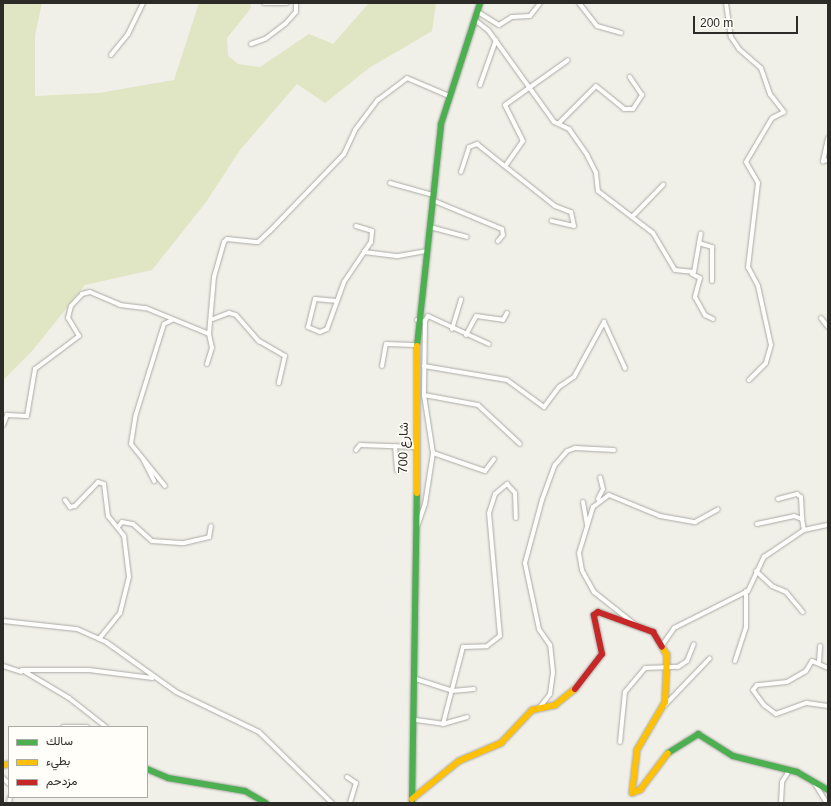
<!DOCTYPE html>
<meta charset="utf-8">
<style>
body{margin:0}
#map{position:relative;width:831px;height:806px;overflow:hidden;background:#f0efe8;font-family:Helvetica,Vazirmatn,sans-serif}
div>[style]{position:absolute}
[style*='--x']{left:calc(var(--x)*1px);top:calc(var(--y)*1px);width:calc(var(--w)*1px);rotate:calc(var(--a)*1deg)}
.green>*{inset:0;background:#e0e5c3}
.roads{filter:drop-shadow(0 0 1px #abaaa5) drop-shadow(0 0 1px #abaaa5)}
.street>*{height:4px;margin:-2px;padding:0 2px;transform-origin:2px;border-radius:2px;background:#fdfdfc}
.fast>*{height:6px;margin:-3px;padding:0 3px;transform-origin:3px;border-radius:3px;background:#4caf50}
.slow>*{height:6px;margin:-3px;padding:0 3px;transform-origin:3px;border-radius:3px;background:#ffc107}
.jam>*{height:6px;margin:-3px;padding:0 3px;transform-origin:3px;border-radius:3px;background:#c62828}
span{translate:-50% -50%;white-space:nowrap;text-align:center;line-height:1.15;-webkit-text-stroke:3px #fffef9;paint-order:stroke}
.street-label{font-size:13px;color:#2c2b27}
.frame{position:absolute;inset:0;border:4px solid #2c2b27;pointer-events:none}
.legend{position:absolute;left:8px;top:726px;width:140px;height:72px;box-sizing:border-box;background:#fffef9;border:1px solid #abaaa5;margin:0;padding:5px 7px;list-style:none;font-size:12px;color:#2c2b27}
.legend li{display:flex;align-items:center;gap:8px;height:20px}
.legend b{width:20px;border:1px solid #abaaa5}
.scale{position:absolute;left:693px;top:16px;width:105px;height:18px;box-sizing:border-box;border:2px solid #2c2b27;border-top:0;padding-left:5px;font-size:12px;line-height:14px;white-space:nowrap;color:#2c2b27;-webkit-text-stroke:3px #fffef9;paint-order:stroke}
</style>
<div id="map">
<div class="green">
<div style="clip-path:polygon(3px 3px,42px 3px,35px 35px,35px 96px,99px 93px,174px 80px,199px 3px,250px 3px,251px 8px,227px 38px,228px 56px,238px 64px,260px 67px,309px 34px,333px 44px,369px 3px,436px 3px,432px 31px,369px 68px,325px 103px,297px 84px,240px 150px,206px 202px,152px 270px,85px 285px,33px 350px,3px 380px)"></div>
</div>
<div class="roads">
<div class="street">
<div style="--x:264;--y:3;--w:23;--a:0"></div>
<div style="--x:579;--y:3;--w:29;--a:52"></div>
<div style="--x:597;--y:26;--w:25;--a:16"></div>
<div style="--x:726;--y:3;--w:34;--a:82"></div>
<div style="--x:731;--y:37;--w:14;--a:56"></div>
<div style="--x:739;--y:49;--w:29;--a:41"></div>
<div style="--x:761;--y:68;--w:28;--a:71"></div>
<div style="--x:770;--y:94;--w:23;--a:52"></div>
<div style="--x:784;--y:112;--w:13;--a:153"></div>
<div style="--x:772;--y:118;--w:51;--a:120.6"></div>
<div style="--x:746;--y:162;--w:24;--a:60"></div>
<div style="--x:758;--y:183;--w:85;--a:96.8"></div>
<div style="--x:748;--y:267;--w:21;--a:62"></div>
<div style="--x:758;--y:286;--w:60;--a:77.6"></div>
<div style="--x:771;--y:345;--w:19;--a:106"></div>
<div style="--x:766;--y:363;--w:24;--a:135"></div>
<div style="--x:478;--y:12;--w:25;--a:32"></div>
<div style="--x:499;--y:25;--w:15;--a:-32"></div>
<div style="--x:512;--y:17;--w:18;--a:-3"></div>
<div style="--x:530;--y:16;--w:16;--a:-52"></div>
<div style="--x:475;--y:20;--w:16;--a:38"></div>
<div style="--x:488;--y:30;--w:113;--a:54.3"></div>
<div style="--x:554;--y:122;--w:17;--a:25"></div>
<div style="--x:569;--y:129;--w:32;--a:55"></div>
<div style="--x:587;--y:155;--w:20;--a:63"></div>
<div style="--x:596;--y:173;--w:18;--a:84"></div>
<div style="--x:598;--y:191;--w:69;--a:37.4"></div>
<div style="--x:653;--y:233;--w:43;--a:59.3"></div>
<div style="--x:675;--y:270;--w:19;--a:6"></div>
<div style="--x:694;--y:272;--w:39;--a:-80"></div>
<div style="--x:251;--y:44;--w:15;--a:-20"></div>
<div style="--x:265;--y:39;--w:26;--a:-37"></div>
<div style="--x:286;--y:23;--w:15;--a:-48"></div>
<div style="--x:296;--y:12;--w:9;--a:-90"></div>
<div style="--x:111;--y:55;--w:27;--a:-51"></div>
<div style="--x:128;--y:34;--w:34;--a:-64"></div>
<div style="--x:480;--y:85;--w:48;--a:-70.4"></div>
<div style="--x:559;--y:123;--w:52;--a:-45"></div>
<div style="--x:596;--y:86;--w:36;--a:39"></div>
<div style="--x:624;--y:109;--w:9;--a:0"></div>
<div style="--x:633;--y:109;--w:17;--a:-57"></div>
<div style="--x:642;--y:95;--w:22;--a:-124"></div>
<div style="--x:828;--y:138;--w:24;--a:102"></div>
<div style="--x:823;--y:161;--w:5;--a:-11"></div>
<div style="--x:506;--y:165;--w:29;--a:-55"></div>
<div style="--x:523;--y:141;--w:40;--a:-116.6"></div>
<div style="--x:505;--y:105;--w:77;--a:-35.5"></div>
<div style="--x:461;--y:172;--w:26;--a:-72"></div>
<div style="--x:469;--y:147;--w:9;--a:-21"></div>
<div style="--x:477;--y:144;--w:100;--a:38.5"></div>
<div style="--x:555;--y:206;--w:17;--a:21"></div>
<div style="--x:571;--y:212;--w:14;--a:78"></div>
<div style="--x:574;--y:226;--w:23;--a:-167"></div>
<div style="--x:390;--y:183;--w:45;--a:15.6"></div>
<div style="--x:432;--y:200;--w:76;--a:22.5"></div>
<div style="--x:502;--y:229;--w:6;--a:81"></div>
<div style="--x:503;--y:235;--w:8;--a:130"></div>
<div style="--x:632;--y:217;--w:45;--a:-45.9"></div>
<div style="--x:356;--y:226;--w:17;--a:17"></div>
<div style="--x:372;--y:231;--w:11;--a:95"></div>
<div style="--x:371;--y:242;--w:12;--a:125"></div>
<div style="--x:430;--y:227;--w:38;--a:15"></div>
<div style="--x:699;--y:243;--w:14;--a:17"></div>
<div style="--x:712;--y:247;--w:34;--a:90"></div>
<div style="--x:692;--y:274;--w:9;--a:27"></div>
<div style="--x:700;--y:278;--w:20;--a:105"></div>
<div style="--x:695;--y:297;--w:21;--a:61"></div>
<div style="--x:705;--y:315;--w:9;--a:27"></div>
<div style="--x:337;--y:301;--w:22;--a:-175"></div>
<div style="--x:315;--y:299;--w:29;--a:104"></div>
<div style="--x:308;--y:327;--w:13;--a:23"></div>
<div style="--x:320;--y:332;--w:8;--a:-23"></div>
<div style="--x:327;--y:329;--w:50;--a:-70.1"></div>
<div style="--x:344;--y:282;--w:36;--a:-56"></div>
<div style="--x:364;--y:252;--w:34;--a:7"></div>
<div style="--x:398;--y:256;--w:28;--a:-10"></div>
<div style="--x:821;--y:318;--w:11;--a:52"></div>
<div style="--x:213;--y:319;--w:17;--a:-21"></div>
<div style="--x:229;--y:313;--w:7;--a:16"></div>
<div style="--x:236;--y:315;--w:35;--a:49"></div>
<div style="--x:259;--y:341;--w:30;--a:30"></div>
<div style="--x:285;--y:356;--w:28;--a:103"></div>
<div style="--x:417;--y:320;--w:8;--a:7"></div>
<div style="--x:425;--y:321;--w:74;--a:90.8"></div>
<div style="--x:424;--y:395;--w:59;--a:81.2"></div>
<div style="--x:433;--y:453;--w:52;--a:98.9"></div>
<div style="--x:425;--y:504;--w:24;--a:109"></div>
<div style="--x:425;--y:321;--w:6;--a:-59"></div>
<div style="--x:428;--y:316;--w:67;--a:24.7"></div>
<div style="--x:452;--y:329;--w:31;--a:-73"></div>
<div style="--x:466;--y:335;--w:21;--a:-62"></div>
<div style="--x:476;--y:316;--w:27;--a:8"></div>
<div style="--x:503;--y:320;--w:8;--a:-60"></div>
<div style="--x:207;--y:364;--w:17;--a:-73"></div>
<div style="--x:212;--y:348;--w:14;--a:-102"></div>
<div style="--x:209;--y:334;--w:57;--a:-85"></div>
<div style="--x:214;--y:277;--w:36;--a:-74"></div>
<div style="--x:224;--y:242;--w:4;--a:-45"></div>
<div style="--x:227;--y:239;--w:31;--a:6"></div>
<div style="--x:258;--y:242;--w:16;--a:-43"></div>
<div style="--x:270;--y:231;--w:107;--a:-46.1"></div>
<div style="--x:344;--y:154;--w:26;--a:-65"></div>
<div style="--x:355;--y:130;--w:38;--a:-53"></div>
<div style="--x:378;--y:100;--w:36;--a:-37"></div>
<div style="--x:407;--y:78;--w:46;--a:23.2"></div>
<div style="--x:382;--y:366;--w:22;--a:-80"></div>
<div style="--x:386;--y:344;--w:29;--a:2"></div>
<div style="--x:424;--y:366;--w:84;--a:9.6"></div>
<div style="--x:507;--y:380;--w:46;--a:36.1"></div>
<div style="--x:544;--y:407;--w:25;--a:-53"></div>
<div style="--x:559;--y:387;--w:18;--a:-34"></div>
<div style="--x:574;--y:377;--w:63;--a:-61.4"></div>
<div style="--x:604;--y:322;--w:51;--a:65.5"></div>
<div style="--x:424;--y:395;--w:55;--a:10.5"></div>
<div style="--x:478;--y:405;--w:57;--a:42.9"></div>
<div style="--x:3;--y:425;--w:11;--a:-68"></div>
<div style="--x:7;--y:415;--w:20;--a:3"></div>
<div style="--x:27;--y:416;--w:48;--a:-80.3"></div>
<div style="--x:35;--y:369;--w:55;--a:-36.9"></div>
<div style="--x:79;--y:336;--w:21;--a:-121"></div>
<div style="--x:68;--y:318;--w:12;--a:-76"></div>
<div style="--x:71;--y:306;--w:16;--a:-47"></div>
<div style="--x:82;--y:294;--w:8;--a:-14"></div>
<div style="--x:90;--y:292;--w:33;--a:23"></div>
<div style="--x:120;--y:305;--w:26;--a:7"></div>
<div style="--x:146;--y:308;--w:68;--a:22.4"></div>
<div style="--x:395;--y:446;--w:25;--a:85"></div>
<div style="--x:356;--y:450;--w:6;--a:-51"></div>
<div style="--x:360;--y:445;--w:56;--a:2"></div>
<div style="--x:433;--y:453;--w:55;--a:19.1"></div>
<div style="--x:485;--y:471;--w:15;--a:-53"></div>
<div style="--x:143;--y:459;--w:25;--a:63"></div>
<div style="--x:165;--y:486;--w:54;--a:-129"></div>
<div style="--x:131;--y:444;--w:30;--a:-81"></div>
<div style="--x:136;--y:414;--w:94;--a:-72.7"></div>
<div style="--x:164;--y:324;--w:9;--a:-27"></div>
<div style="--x:598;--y:499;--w:11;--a:-63"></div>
<div style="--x:603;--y:489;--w:12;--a:-104"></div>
<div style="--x:778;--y:499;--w:20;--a:-15"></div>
<div style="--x:797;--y:494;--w:5;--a:37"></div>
<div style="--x:801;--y:497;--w:22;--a:87"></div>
<div style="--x:65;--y:500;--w:9;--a:54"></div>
<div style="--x:70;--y:507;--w:5;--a:-11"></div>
<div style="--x:75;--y:506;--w:33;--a:-46"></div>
<div style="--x:98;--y:482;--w:6;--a:18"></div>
<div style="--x:104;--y:484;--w:32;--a:83"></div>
<div style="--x:108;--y:516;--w:26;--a:51"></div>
<div style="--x:124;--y:536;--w:41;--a:83"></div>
<div style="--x:129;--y:577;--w:37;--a:104"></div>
<div style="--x:120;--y:613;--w:33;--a:129"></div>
<div style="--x:583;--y:502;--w:23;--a:80"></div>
<div style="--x:757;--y:524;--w:38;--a:-12"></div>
<div style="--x:794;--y:516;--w:9;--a:21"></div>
<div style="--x:802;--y:519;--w:11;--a:80"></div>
<div style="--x:804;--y:530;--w:25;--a:-12"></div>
<div style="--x:118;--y:527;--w:6;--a:-51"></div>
<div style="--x:122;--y:522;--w:11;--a:10"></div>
<div style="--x:133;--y:524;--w:25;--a:42"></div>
<div style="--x:152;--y:541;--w:32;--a:4"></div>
<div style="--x:184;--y:543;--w:26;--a:-13"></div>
<div style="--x:209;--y:537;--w:11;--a:-80"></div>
<div style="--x:756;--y:571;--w:22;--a:43"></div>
<div style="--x:772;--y:586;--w:15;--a:23"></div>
<div style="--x:786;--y:592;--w:26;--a:50"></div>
<div style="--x:3;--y:621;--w:74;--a:6.2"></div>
<div style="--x:77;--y:629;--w:32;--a:24"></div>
<div style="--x:106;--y:642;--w:86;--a:35.5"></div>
<div style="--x:176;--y:692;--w:92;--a:25.7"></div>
<div style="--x:259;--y:732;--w:102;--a:44.2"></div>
<div style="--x:637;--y:626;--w:55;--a:-141.7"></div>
<div style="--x:594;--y:592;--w:25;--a:-119"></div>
<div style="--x:582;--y:570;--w:17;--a:-100"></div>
<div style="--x:579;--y:553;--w:48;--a:-73.1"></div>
<div style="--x:593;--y:507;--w:20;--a:-37"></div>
<div style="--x:609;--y:495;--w:55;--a:22.4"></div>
<div style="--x:660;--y:516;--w:36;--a:10"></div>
<div style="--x:695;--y:522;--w:26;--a:-29"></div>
<div style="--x:663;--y:644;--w:19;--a:-55"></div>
<div style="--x:674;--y:628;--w:83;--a:-26.6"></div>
<div style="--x:748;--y:591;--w:38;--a:-65"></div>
<div style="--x:764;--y:557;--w:48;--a:-34"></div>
<div style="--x:735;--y:661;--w:36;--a:-72"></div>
<div style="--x:746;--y:627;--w:36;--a:-90"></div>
<div style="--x:819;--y:662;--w:16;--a:-86"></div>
<div style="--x:3;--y:666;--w:19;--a:18"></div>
<div style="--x:828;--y:668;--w:17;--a:-156"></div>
<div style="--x:812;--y:661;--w:12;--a:121"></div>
<div style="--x:806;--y:671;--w:22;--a:150"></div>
<div style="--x:787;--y:682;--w:30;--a:174"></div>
<div style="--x:757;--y:685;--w:6;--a:129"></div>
<div style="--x:753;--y:690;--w:19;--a:54"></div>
<div style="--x:764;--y:705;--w:15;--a:37"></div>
<div style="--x:776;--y:714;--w:33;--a:-20"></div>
<div style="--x:807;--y:703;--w:21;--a:8"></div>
<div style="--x:416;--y:679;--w:38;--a:18"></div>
<div style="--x:452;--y:691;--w:22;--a:-5"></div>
<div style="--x:664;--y:706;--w:66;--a:-46.2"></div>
<div style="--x:540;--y:707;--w:16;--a:-52"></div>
<div style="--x:550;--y:694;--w:22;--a:-82"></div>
<div style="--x:553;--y:672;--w:27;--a:-96"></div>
<div style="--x:550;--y:645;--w:19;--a:-125"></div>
<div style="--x:539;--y:629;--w:67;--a:-102"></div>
<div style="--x:525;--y:563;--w:65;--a:-74.9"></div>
<div style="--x:542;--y:500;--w:37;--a:-70"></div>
<div style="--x:555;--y:465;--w:18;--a:-49"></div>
<div style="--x:567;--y:451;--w:9;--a:-21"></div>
<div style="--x:575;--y:448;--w:39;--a:3"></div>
<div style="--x:416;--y:720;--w:27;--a:8"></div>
<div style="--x:443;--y:724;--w:80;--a:-75.4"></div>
<div style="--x:463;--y:647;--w:24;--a:-2"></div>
<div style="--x:487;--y:646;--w:16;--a:-38"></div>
<div style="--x:500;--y:636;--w:123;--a:-95.1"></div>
<div style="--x:489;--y:513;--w:20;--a:-72"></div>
<div style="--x:495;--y:494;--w:16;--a:-40"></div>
<div style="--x:507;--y:484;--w:12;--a:48"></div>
<div style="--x:515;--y:493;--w:25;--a:88"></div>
<div style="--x:443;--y:724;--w:25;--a:-16"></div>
<div style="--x:63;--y:727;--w:24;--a:0"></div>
<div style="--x:106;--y:727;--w:47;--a:-141.9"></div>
<div style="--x:69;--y:698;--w:55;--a:-149.2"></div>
<div style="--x:22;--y:670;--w:67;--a:0"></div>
<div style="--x:89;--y:670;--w:64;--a:7.1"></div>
<div style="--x:620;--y:742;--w:50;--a:-84.3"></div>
<div style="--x:625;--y:692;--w:31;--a:-50"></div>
<div style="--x:645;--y:668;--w:33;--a:-2"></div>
<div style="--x:678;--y:667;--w:11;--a:-34"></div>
<div style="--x:687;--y:661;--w:18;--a:-68"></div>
<div style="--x:347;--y:777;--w:11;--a:34"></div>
<div style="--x:356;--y:783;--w:21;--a:107"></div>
<div style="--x:3;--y:778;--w:8;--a:45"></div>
<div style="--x:815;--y:784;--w:22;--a:58"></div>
<div style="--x:9;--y:803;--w:6;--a:-81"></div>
<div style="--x:781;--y:803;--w:21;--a:-87"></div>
<div style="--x:782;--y:782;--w:13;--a:-58"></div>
</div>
<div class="fast">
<div style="--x:417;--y:346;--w:223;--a:-83.8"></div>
<div style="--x:441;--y:124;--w:127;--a:-72.1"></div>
<div style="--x:668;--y:753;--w:36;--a:-32"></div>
<div style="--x:698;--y:734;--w:41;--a:32.2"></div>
<div style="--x:733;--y:756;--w:66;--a:14"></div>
<div style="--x:797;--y:772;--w:36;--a:30"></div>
<div style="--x:147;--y:769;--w:23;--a:23"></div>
<div style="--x:168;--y:778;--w:78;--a:9.6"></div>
<div style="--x:245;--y:791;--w:24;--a:30"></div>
<div style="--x:412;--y:803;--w:310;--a:-89.1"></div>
</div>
<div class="slow">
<div style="--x:417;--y:493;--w:147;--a:-90"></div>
<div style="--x:662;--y:647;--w:9;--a:58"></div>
<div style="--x:667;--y:655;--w:47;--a:92.4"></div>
<div style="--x:665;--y:702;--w:56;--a:120.3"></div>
<div style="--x:637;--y:750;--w:43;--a:96.6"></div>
<div style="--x:632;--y:793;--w:9;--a:-21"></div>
<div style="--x:640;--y:790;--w:46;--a:-52.9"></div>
<div style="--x:3;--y:765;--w:6;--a:-9"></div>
<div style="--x:412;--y:799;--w:60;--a:-39"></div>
<div style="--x:459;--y:761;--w:46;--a:-23.2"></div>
<div style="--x:501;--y:743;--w:45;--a:-46.8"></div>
<div style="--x:532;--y:710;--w:24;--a:-12"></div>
<div style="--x:555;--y:705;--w:26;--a:-39"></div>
</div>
<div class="jam">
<div style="--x:575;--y:689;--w:44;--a:-52.4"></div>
<div style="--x:602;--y:654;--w:40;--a:-102"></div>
<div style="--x:594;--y:615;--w:5;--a:-37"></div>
<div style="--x:598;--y:612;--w:59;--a:20"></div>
<div style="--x:653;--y:632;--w:17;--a:59"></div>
</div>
</div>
<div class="street-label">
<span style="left:404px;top:448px;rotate:-89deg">شارع 700</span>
</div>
<div class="frame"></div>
<ul class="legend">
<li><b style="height:5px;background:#4caf50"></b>سالك</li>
<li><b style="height:5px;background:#ffc107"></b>بطيء</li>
<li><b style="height:5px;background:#c62828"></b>مزدحم</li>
</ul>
<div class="scale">200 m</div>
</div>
